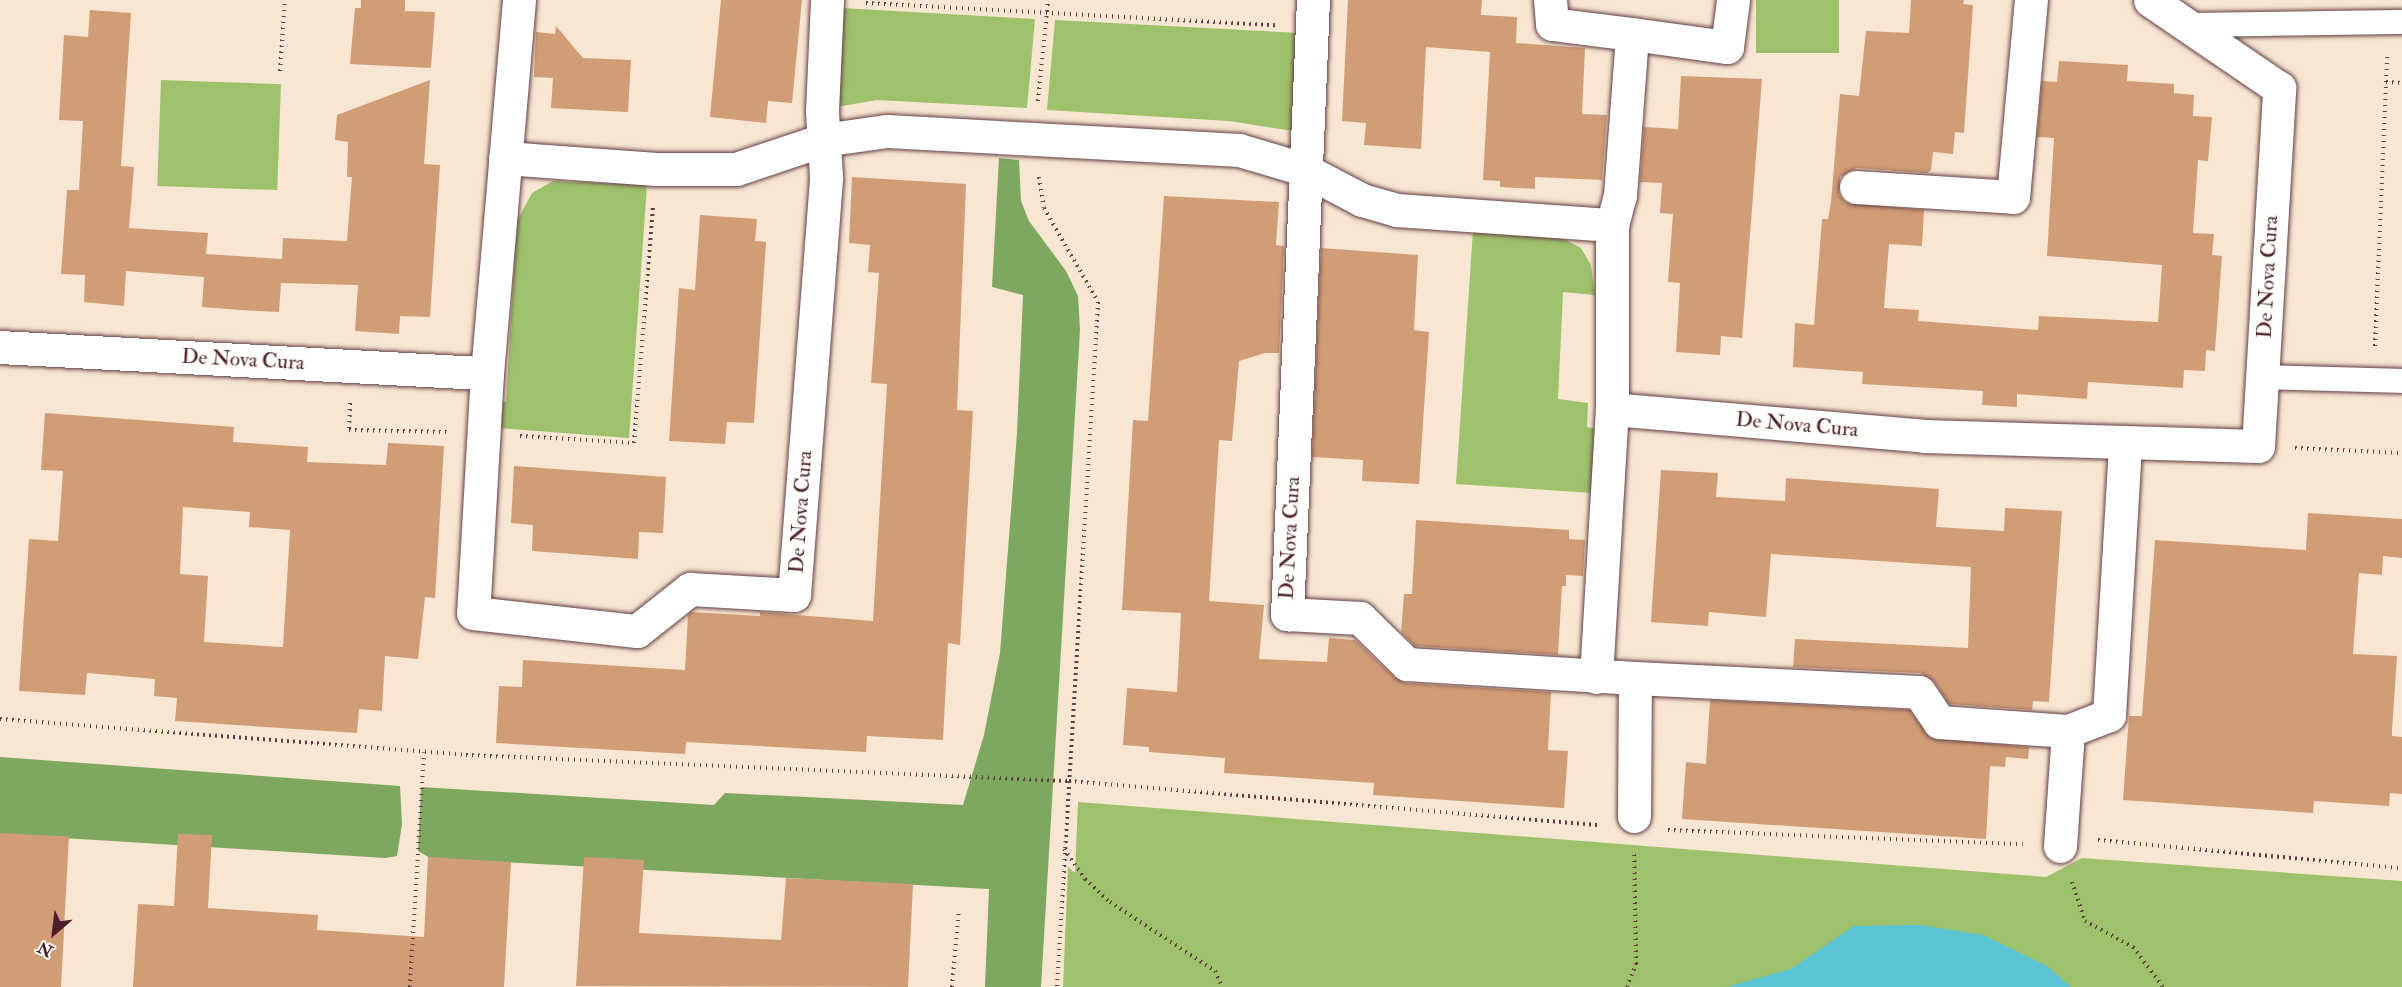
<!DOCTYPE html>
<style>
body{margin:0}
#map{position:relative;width:2402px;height:987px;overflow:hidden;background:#f7e6d1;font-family:"IM FELL Double Pica",serif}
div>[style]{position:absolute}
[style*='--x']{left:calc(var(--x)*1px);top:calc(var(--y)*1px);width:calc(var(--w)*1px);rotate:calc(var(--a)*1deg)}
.green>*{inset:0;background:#9ec16b;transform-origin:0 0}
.forest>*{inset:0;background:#7ea75f}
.water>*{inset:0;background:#5bc5d5}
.building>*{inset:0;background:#d19d76;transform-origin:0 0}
.path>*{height:4px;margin-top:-2px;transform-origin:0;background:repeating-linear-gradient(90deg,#643d44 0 1.5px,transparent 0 6px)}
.roads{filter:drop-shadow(0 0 2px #643d44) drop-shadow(0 0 2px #643d44)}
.service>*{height:24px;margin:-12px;padding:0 12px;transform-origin:12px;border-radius:12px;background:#fff}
.minor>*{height:33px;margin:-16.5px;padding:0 16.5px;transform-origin:16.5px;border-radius:16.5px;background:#fff}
span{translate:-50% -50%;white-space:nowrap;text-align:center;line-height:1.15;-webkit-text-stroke:4.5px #fdfcf7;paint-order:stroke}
.street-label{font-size:21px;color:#4a1f2b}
.north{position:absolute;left:24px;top:903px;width:60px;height:60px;-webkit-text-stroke:4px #fdfcf7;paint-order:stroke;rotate:208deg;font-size:16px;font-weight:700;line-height:24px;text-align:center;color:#4a1f2b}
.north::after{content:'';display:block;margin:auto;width:21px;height:27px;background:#4a1f2b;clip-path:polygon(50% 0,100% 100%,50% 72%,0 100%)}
</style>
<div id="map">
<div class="green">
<div style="left:1756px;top:0;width:83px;height:53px"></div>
<div style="clip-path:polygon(841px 8px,1035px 19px,1027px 108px,877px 100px,836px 107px)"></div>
<div style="clip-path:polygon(1055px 20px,1300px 33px,1293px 131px,1229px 121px,1047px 110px)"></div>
<div style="left:161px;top:80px;width:120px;height:106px;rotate:2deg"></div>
<div style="clip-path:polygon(553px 181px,647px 185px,629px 438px,499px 428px,499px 402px,506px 402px,517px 221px,532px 193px)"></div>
<div style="clip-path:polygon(1473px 230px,1562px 238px,1581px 248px,1591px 265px,1595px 295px,1563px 292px,1558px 399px,1588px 403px,1587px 427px,1596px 429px,1593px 493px,1456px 484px)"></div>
<div style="clip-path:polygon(1078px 802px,2046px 877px,2082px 858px,2402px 881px,2402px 987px,1063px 987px,1068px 867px,1075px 873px)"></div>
</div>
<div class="forest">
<div style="clip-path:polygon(999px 158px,1019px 160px,1021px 201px,1029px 221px,1066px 271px,1078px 296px,1080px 330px,1041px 987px,985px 987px,989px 889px,430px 858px,418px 851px,421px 787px,714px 805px,725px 793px,963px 805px,984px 735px,1000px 653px,1017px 433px,1023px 295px,992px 287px)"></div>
<div style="clip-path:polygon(0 757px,400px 786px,402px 824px,397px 856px,385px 858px,0 834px)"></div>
</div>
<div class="water">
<div style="clip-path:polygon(1920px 925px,1983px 935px,2047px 966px,2071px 987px,1726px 987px,1791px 969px,1854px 926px)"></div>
</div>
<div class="building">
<div style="clip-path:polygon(361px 0,405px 0,405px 11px,435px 12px,431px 68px,350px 64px,355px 8px,361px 8px)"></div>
<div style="clip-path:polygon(721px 0,802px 0,792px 103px,768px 101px,766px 123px,710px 117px)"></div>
<div style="clip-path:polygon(1348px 0,1482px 0,1481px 15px,1517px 17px,1516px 43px,1585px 48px,1582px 114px,1607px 115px,1602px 180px,1535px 177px,1535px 189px,1500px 187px,1500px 181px,1483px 180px,1490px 52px,1426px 47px,1421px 149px,1364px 145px,1366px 123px,1342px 121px)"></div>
<div style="clip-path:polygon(1911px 0,1964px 0,1963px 4px,1973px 5px,1964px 133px,1955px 132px,1953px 154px,1933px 152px,1931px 170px,1927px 173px,1857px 168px,1840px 177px,1839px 195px,1846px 203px,1924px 210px,1922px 246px,1889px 244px,1884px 308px,1919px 310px,1918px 321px,2038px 330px,2039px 316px,2158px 322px,2162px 265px,2047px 256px,2054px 138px,2037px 137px,2042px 81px,2057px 82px,2059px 61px,2128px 65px,2127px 81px,2174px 84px,2174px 93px,2194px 95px,2193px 116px,2212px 117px,2208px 161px,2198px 160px,2193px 233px,2214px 234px,2212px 255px,2222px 256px,2215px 351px,2206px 350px,2205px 371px,2184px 370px,2183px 388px,2088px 382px,2087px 399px,2017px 394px,2017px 407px,1982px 405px,1983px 391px,1862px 384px,1863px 372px,1793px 367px,1795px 323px,1814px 325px,1822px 219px,1828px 219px,1831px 202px,1840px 94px,1859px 96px,1866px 31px,1909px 33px)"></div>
<div style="clip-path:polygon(90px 10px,131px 13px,121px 166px,134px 167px,129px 228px,208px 233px,206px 254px,282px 259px,283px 238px,347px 241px,352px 177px,347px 177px,348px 142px,335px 140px,337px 115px,430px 80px,424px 164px,440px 165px,430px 317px,400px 316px,399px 334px,355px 331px,358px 285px,281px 283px,279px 312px,241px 310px,202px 307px,204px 277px,126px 271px,124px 306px,84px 302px,85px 275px,61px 274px,67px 190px,79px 190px,83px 121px,59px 120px,64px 35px,88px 37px)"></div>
<div style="clip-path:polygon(556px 26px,583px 58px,631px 60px,628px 112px,551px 108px,553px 78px,534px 77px,536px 32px,555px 34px)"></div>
<div style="clip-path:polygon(1681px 76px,1762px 79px,1742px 338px,1721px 336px,1720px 355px,1676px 352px,1680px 283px,1668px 282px,1673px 214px,1660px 213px,1662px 183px,1640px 182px,1644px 127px,1678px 129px)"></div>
<div style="clip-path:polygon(852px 177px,966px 184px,957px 410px,973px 411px,960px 645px,948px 643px,943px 740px,867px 736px,866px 752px,686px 742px,685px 754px,496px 743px,499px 686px,522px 687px,523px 660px,685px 670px,688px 615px,691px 612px,760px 616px,760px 612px,873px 621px,887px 384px,871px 383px,879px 273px,868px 272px,870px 245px,849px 243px)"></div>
<div style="clip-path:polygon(1164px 196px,1279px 202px,1276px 245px,1284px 246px,1279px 353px,1265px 353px,1239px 361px,1232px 441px,1219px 440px,1209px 601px,1264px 605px,1259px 659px,1327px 662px,1329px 638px,1355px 640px,1394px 677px,1405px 683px,1551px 692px,1548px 750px,1568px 751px,1564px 808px,1373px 795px,1374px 783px,1224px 773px,1225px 758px,1149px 752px,1149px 747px,1123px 745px,1127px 688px,1177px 692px,1181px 613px,1122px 610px,1133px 420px,1148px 421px)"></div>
<div style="clip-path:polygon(700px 215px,757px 219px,755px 241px,766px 242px,754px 423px,727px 422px,725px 444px,669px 441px,679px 288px,695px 290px)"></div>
<div style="clip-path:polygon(1321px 248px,1418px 255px,1414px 330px,1429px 332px,1419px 484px,1362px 481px,1363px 460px,1312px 457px)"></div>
<div style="clip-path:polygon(evenodd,45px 413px,234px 427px,233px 442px,308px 447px,307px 462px,386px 465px,388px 443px,444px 446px,435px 598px,425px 597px,418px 659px,385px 656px,382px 711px,359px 709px,357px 733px,175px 721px,177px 698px,154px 696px,155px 679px,87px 673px,85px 695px,19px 691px,29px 539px,58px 541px,63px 471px,41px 470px,45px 413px,183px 507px,250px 512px,249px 527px,290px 530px,283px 647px,204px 642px,208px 576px,180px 574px,183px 507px)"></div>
<div style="clip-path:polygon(514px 466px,666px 477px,663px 533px,639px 532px,638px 559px,532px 551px,533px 525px,511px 523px)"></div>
<div style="clip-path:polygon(1661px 470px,1718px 473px,1716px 497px,1785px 501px,1786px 478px,1939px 489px,1936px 527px,2004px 531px,2005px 508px,2062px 511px,2049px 702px,2033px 701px,2032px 710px,1949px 704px,1934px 681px,1920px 673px,1793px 667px,1795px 639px,1968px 648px,1971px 567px,1771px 554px,1766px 617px,1709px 612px,1708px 626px,1651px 622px)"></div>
<div style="clip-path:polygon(2308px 513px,2402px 519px,2402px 558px,2383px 556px,2382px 575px,2359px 573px,2353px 654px,2397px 656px,2392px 730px,2392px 736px,2402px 737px,2402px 794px,2390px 793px,2389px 806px,2314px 801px,2313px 813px,2123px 800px,2129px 716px,2142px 716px,2155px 540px,2306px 550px)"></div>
<div style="clip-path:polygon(1416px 520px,1569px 530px,1569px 539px,1585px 540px,1583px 576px,1566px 575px,1566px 586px,1562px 586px,1558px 655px,1415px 646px,1401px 632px,1404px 594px,1412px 594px)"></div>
<div style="clip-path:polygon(1710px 700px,1909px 710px,1930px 738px,2029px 747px,2028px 759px,2006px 757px,2005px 767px,1990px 766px,1986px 839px,1682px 819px,1686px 762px,1706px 764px)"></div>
<div style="left:0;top:833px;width:69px;height:154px;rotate:3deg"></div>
<div style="clip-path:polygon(178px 834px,212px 835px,208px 908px,318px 915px,317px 930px,424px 937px,428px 857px,511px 862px,504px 987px,133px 987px,138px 904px,174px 906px)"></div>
<div style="clip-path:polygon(584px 857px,644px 860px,639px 933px,781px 940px,786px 878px,913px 884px,908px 987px,576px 986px)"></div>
</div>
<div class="path">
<div style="--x:866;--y:3;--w:410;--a:3.1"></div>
<div style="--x:280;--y:71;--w:71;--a:-86"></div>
<div style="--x:2386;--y:82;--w:16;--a:4"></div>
<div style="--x:1038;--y:101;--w:101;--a:-84.3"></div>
<div style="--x:1039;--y:177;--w:31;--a:81"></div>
<div style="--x:1044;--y:208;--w:108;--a:60.1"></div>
<div style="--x:1098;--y:302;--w:686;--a:93.43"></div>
<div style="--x:2375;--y:346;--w:292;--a:-87.6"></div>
<div style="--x:350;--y:403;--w:27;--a:92"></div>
<div style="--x:349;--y:430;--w:98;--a:1.2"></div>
<div style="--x:520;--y:436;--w:114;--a:3.5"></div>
<div style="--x:634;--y:443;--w:238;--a:-85.4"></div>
<div style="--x:2295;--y:448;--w:107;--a:2.7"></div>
<div style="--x:0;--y:719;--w:467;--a:4.4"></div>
<div style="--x:466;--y:755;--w:604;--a:2.47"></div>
<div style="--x:1069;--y:781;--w:530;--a:4.76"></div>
<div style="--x:1668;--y:830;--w:355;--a:2.3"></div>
<div style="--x:2098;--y:840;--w:305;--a:5.3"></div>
<div style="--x:1064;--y:849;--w:37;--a:55"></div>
<div style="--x:1085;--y:879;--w:34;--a:43"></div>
<div style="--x:1110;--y:902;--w:126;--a:33.3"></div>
<div style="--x:1215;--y:971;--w:17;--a:66"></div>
<div style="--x:2072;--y:882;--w:41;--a:71.6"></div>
<div style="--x:2085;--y:921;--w:55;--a:28.4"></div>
<div style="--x:2133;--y:947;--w:50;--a:53.1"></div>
<div style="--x:410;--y:987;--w:235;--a:-86.6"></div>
<div style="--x:952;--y:987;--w:78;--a:-84.9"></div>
<div style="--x:1627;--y:987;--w:25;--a:-69"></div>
<div style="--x:1636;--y:964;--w:112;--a:-91"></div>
</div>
<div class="roads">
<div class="service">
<div style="--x:2185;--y:25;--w:217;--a:-0.8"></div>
<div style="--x:2263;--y:377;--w:139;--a:1.6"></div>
</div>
<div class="minor">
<div style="--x:519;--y:0;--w:374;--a:94.9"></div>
<div style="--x:487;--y:373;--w:240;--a:93.3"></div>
<div style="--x:473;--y:613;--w:165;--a:6.3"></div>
<div style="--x:637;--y:631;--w:68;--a:-38.4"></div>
<div style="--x:690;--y:589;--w:104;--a:3.3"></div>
<div style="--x:794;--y:595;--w:419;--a:-85.6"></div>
<div style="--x:826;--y:177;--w:66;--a:-93.5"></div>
<div style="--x:822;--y:111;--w:111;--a:-87.4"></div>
<div style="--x:1313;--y:0;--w:615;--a:92.42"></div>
<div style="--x:1287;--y:614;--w:73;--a:3.1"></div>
<div style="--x:1360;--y:618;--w:66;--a:44.4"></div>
<div style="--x:1407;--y:664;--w:228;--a:3.5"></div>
<div style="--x:1550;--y:0;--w:24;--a:85"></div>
<div style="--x:1552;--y:24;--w:81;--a:7.1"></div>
<div style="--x:505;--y:158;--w:151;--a:4.2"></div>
<div style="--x:656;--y:169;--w:80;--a:0"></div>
<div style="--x:736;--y:169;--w:92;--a:-18.4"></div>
<div style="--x:823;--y:140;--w:65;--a:-8"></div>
<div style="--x:887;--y:131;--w:353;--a:3.1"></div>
<div style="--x:1239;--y:150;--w:67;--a:16.5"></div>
<div style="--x:1303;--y:169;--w:67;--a:27.7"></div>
<div style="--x:1362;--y:200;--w:35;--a:16"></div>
<div style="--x:1396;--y:210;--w:217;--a:4"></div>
<div style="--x:1856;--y:187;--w:157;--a:3.6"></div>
<div style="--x:2013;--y:197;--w:198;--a:-84.8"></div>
<div style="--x:0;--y:347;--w:488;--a:3.1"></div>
<div style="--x:1612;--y:409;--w:313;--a:4.9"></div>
<div style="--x:1924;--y:436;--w:334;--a:1.7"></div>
<div style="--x:2258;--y:446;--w:359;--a:-86.6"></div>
<div style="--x:2279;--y:88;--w:156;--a:-145.7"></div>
<div style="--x:1596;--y:677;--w:268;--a:-86.6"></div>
<div style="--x:1612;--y:409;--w:184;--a:-90"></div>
<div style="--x:1612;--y:225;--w:31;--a:-75"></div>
<div style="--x:1620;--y:195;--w:161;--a:-85.7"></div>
<div style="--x:1632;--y:34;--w:96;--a:7.8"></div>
<div style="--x:1727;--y:47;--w:47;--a:-82.7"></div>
<div style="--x:1634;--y:816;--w:138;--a:-89.6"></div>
<div style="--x:1635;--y:678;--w:284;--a:2.8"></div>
<div style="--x:1919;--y:692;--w:36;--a:56"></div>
<div style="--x:1939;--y:722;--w:129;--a:4"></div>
<div style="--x:2068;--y:731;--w:44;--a:-21.3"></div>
<div style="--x:2109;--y:715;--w:270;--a:-86.6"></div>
<div style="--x:2060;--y:846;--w:115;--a:-86"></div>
</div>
</div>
<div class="street-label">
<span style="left:2268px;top:277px;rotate:-87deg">De Nova Cura</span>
<span style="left:243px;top:360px;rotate:3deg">De Nova Cura</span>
<span style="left:1797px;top:425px;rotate:5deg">De Nova Cura</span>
<span style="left:801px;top:512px;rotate:-86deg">De Nova Cura</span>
<span style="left:1290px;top:538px;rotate:-87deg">De Nova Cura</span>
</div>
<div class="north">N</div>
</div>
